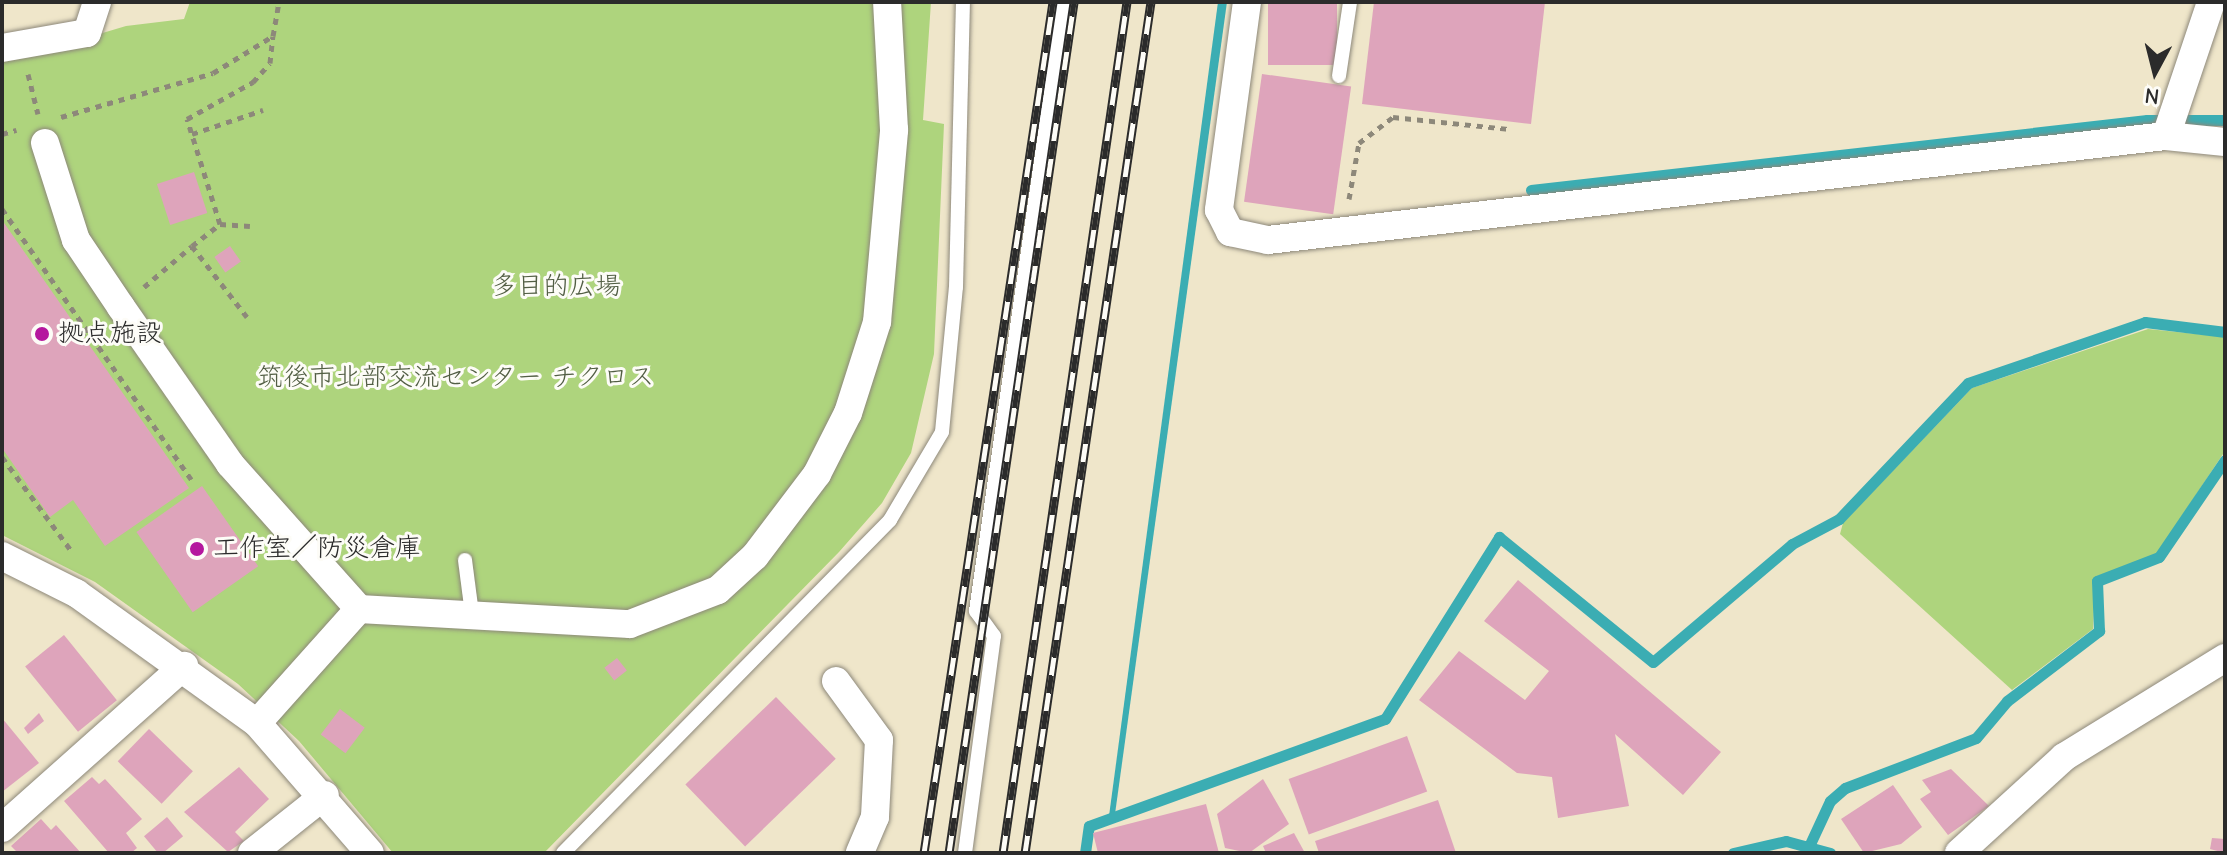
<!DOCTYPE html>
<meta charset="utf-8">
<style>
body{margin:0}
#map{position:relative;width:2227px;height:855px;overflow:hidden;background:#efe6ca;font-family:"Comic Neue","Klee One",sans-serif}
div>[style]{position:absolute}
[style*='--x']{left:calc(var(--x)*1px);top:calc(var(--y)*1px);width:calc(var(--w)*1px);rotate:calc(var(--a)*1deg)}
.green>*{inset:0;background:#aed47d}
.water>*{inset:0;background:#3badb3}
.stream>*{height:11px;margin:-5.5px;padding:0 5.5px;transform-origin:5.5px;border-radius:5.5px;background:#3badb3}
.building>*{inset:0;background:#dea4bb;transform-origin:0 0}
.path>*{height:5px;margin-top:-2.5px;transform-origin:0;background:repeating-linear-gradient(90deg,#8d887a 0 6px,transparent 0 12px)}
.roads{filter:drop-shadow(0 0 2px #8d887a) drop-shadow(0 0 2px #8d887a)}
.lane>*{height:14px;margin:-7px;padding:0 7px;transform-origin:7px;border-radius:7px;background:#fff}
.street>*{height:28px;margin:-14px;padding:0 14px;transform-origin:14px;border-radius:14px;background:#fff}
.rail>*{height:9px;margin-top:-4.5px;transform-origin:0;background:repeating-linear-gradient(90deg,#fdfcf7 0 18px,#2b2b2b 0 36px);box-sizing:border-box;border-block:2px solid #2b2b2b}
.dots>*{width:22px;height:22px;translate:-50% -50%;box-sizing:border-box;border:4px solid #fdfcf7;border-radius:50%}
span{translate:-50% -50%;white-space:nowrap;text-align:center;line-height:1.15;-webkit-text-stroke:6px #fdfcf7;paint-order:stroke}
.park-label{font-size:26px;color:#525e44}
.poi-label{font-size:26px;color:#2b2b2b}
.left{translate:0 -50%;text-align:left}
.frame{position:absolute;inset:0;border:4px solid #2b2b2b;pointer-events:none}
.north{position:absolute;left:2115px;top:32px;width:80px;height:80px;-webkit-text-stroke:6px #fdfcf7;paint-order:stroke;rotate:187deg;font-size:22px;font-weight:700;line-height:32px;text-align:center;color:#2b2b2b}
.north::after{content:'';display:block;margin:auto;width:28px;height:36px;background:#2b2b2b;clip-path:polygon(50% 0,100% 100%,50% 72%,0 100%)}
</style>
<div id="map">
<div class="green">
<div style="clip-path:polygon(190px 2px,931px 2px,923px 120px,944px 124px,934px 354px,911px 453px,882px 503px,839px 552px,544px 853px,393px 853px,299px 741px,238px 684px,95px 582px,2px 535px,2px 54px,39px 52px,126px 26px,184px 19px)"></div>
<div style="clip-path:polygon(2148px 329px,2225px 337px,2225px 451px,2156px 555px,2095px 577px,2093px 629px,2012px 690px,1840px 534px,1843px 523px,1972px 388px)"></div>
</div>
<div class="water">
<div style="clip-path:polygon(1218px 2px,1227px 2px,1115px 814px,1109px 816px)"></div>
</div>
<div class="stream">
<div style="--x:1531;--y:190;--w:620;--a:-6.48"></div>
<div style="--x:2147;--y:120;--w:78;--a:0"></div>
<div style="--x:1810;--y:844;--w:47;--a:-65.1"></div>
<div style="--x:1830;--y:801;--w:20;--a:-41"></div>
<div style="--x:1845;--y:788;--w:140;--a:-20.9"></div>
<div style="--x:1976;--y:738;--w:48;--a:-50"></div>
<div style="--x:2007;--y:701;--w:116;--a:-37.3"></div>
<div style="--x:2099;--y:631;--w:50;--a:-92.3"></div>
<div style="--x:2097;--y:581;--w:66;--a:-21.2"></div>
<div style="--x:2159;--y:557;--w:117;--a:-55.8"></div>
<div style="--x:1085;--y:853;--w:27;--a:-82"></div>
<div style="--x:1089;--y:826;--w:315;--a:-19.9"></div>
<div style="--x:1385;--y:719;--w:215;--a:-57.9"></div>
<div style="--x:1499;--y:537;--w:198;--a:39.1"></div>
<div style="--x:1653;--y:662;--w:182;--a:-40.3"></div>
<div style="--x:1792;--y:544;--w:53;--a:-28"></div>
<div style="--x:1839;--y:519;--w:187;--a:-46.5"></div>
<div style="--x:1968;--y:383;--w:187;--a:-19"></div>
<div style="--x:2145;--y:322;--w:81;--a:7.1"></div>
<div style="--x:1733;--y:853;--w:54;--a:-12.8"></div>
<div style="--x:1786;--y:841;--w:46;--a:15.3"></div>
</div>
<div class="building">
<div style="left:1268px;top:2px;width:69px;height:63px"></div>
<div style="clip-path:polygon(1374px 2px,1545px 2px,1531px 124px,1362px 104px)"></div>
<div style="left:1262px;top:74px;width:90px;height:129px;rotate:8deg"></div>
<div style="left:194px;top:172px;width:43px;height:39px;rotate:72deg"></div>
<div style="clip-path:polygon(2px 220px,189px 488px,105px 546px,73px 500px,50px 517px,2px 448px)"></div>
<div style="left:230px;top:246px;width:19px;height:19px;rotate:55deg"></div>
<div style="left:202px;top:486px;width:98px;height:80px;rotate:55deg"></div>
<div style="clip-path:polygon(1518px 580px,1721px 752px,1683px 795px,1615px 734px,1629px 806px,1558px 818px,1552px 777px,1517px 773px,1419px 700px,1459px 651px,1525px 700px,1549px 671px,1484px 621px)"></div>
<div style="left:64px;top:635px;width:84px;height:50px;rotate:51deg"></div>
<div style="left:617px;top:658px;width:16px;height:16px;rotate:52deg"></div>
<div style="left:776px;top:697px;width:86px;height:126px;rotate:46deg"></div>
<div style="left:340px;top:709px;width:31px;height:32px;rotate:37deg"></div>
<div style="clip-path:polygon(39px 713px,44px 721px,28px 734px,24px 728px)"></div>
<div style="clip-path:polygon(2px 718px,39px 763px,2px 792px)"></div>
<div style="left:149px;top:729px;width:61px;height:45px;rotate:44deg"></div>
<div style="left:1407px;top:736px;width:59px;height:126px;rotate:70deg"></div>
<div style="clip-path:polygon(239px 767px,269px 799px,235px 832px,244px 841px,228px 852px,184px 812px)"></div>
<div style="clip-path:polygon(1951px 769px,1989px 806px,1948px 835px,1920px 799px,1931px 792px,1922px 780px)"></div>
<div style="clip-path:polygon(92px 777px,99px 784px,105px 779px,142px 819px,126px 833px,137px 848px,131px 853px,109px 853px,64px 801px)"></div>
<div style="clip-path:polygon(1263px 779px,1289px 824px,1249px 853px,1225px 848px,1217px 814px)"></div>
<div style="clip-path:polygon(1893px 785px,1922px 827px,1901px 844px,1864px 853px,1841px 819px)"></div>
<div style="clip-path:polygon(1438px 800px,1456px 853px,1319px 853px,1315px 841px)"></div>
<div style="clip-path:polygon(1206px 804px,1219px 853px,1098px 853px,1093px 833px)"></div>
<div style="left:167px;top:817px;width:25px;height:30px;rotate:50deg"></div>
<div style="clip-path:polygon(41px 819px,51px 830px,56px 825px,81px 853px,18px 853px,11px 846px)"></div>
<div style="clip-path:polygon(1294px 833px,1305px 853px,1266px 853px,1263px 846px)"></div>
<div style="clip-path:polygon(2212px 838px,2225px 839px,2225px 853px,2210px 849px)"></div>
</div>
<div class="path">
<div style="--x:28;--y:74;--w:41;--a:76"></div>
<div style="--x:61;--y:117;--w:158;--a:-16.1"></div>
<div style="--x:213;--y:73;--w:70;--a:-31.7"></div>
<div style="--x:273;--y:36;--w:35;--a:-80"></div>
<div style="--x:2;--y:134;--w:15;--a:-16"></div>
<div style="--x:192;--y:134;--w:75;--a:-18.7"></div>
<div style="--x:1349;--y:199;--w:57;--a:-79.9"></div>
<div style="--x:1359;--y:143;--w:43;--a:-37.4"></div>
<div style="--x:1393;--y:117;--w:118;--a:5.9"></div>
<div style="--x:2;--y:209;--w:330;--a:55"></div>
<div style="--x:220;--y:224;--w:30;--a:4"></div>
<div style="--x:144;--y:287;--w:63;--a:-40.5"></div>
<div style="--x:247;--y:317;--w:90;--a:-127.8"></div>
<div style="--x:192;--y:246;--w:36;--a:-38"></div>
<div style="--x:220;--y:224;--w:110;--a:-107.4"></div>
<div style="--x:187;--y:119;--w:76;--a:-29.3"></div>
<div style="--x:253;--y:82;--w:25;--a:-48"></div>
<div style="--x:270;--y:63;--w:27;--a:-84"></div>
<div style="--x:80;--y:336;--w:22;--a:-34"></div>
<div style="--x:2;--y:457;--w:119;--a:53.5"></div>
</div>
<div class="roads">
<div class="lane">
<div style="--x:1339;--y:76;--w:75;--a:-81.5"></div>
<div style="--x:465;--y:560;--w:54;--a:82.6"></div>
<div style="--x:563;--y:853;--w:467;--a:-45.5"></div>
<div style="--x:890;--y:520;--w:102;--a:-59.4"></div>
<div style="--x:942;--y:432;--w:146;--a:-84.5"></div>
<div style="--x:956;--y:287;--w:285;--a:-88.6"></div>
<div style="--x:965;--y:853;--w:219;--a:-82.4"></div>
<div style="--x:994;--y:636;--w:31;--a:-126"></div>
<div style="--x:976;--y:611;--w:615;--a:-81.78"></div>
</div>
<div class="street">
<div style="--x:1247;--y:2;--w:210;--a:97.7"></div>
<div style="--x:1219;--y:210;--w:25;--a:63"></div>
<div style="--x:1230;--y:232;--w:39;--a:12"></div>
<div style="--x:1268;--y:240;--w:904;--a:-6.61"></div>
<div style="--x:2166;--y:136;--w:141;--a:-71.4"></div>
<div style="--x:2;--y:48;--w:86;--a:-10"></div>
<div style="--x:87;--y:33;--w:33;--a:-72"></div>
<div style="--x:2166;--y:136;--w:59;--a:5.8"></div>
<div style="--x:45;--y:143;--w:102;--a:72.3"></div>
<div style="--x:76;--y:240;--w:81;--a:56.1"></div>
<div style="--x:121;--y:307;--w:191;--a:55.2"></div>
<div style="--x:230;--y:464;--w:194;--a:48.3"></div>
<div style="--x:359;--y:609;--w:153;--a:131.8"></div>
<div style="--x:2;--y:556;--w:83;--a:26.6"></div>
<div style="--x:76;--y:593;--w:223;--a:35.7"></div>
<div style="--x:257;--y:723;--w:172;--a:49"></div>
<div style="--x:359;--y:609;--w:271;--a:3.2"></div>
<div style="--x:630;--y:624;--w:94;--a:-21.1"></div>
<div style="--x:718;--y:590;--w:50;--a:-42.6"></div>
<div style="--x:755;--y:556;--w:103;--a:-52.9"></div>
<div style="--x:817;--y:474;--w:68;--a:-63.1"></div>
<div style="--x:848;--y:413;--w:96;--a:-72.3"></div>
<div style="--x:877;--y:322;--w:193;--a:-84.9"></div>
<div style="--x:894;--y:130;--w:128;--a:-93.1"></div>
<div style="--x:836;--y:681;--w:73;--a:53.9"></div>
<div style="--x:879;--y:740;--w:77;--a:93"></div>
<div style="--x:875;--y:817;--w:39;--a:113"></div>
<div style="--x:2;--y:828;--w:244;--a:-41.7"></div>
<div style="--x:252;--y:853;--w:93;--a:-38.5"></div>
<div style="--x:1959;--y:853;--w:142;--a:-42.4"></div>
<div style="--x:2064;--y:757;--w:189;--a:-31.6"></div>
</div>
</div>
<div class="rail">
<div style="--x:924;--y:853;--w:861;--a:-81.38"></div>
<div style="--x:949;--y:853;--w:860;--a:-81.64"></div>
<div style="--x:1003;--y:853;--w:860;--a:-81.71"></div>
<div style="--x:1025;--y:853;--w:860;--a:-81.58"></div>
</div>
<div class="dots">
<div style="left:42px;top:334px;background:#b5179e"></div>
<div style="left:197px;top:549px;background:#b5179e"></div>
</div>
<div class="park-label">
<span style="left:556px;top:287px">多目的広場</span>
<span style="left:456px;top:378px">筑後市北部交流センター チクロス</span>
</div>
<div class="poi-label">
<span class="left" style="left:58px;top:334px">拠点施設</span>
<span class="left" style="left:213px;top:549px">工作室／防災倉庫</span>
</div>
<div class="frame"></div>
<div class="north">N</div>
</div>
